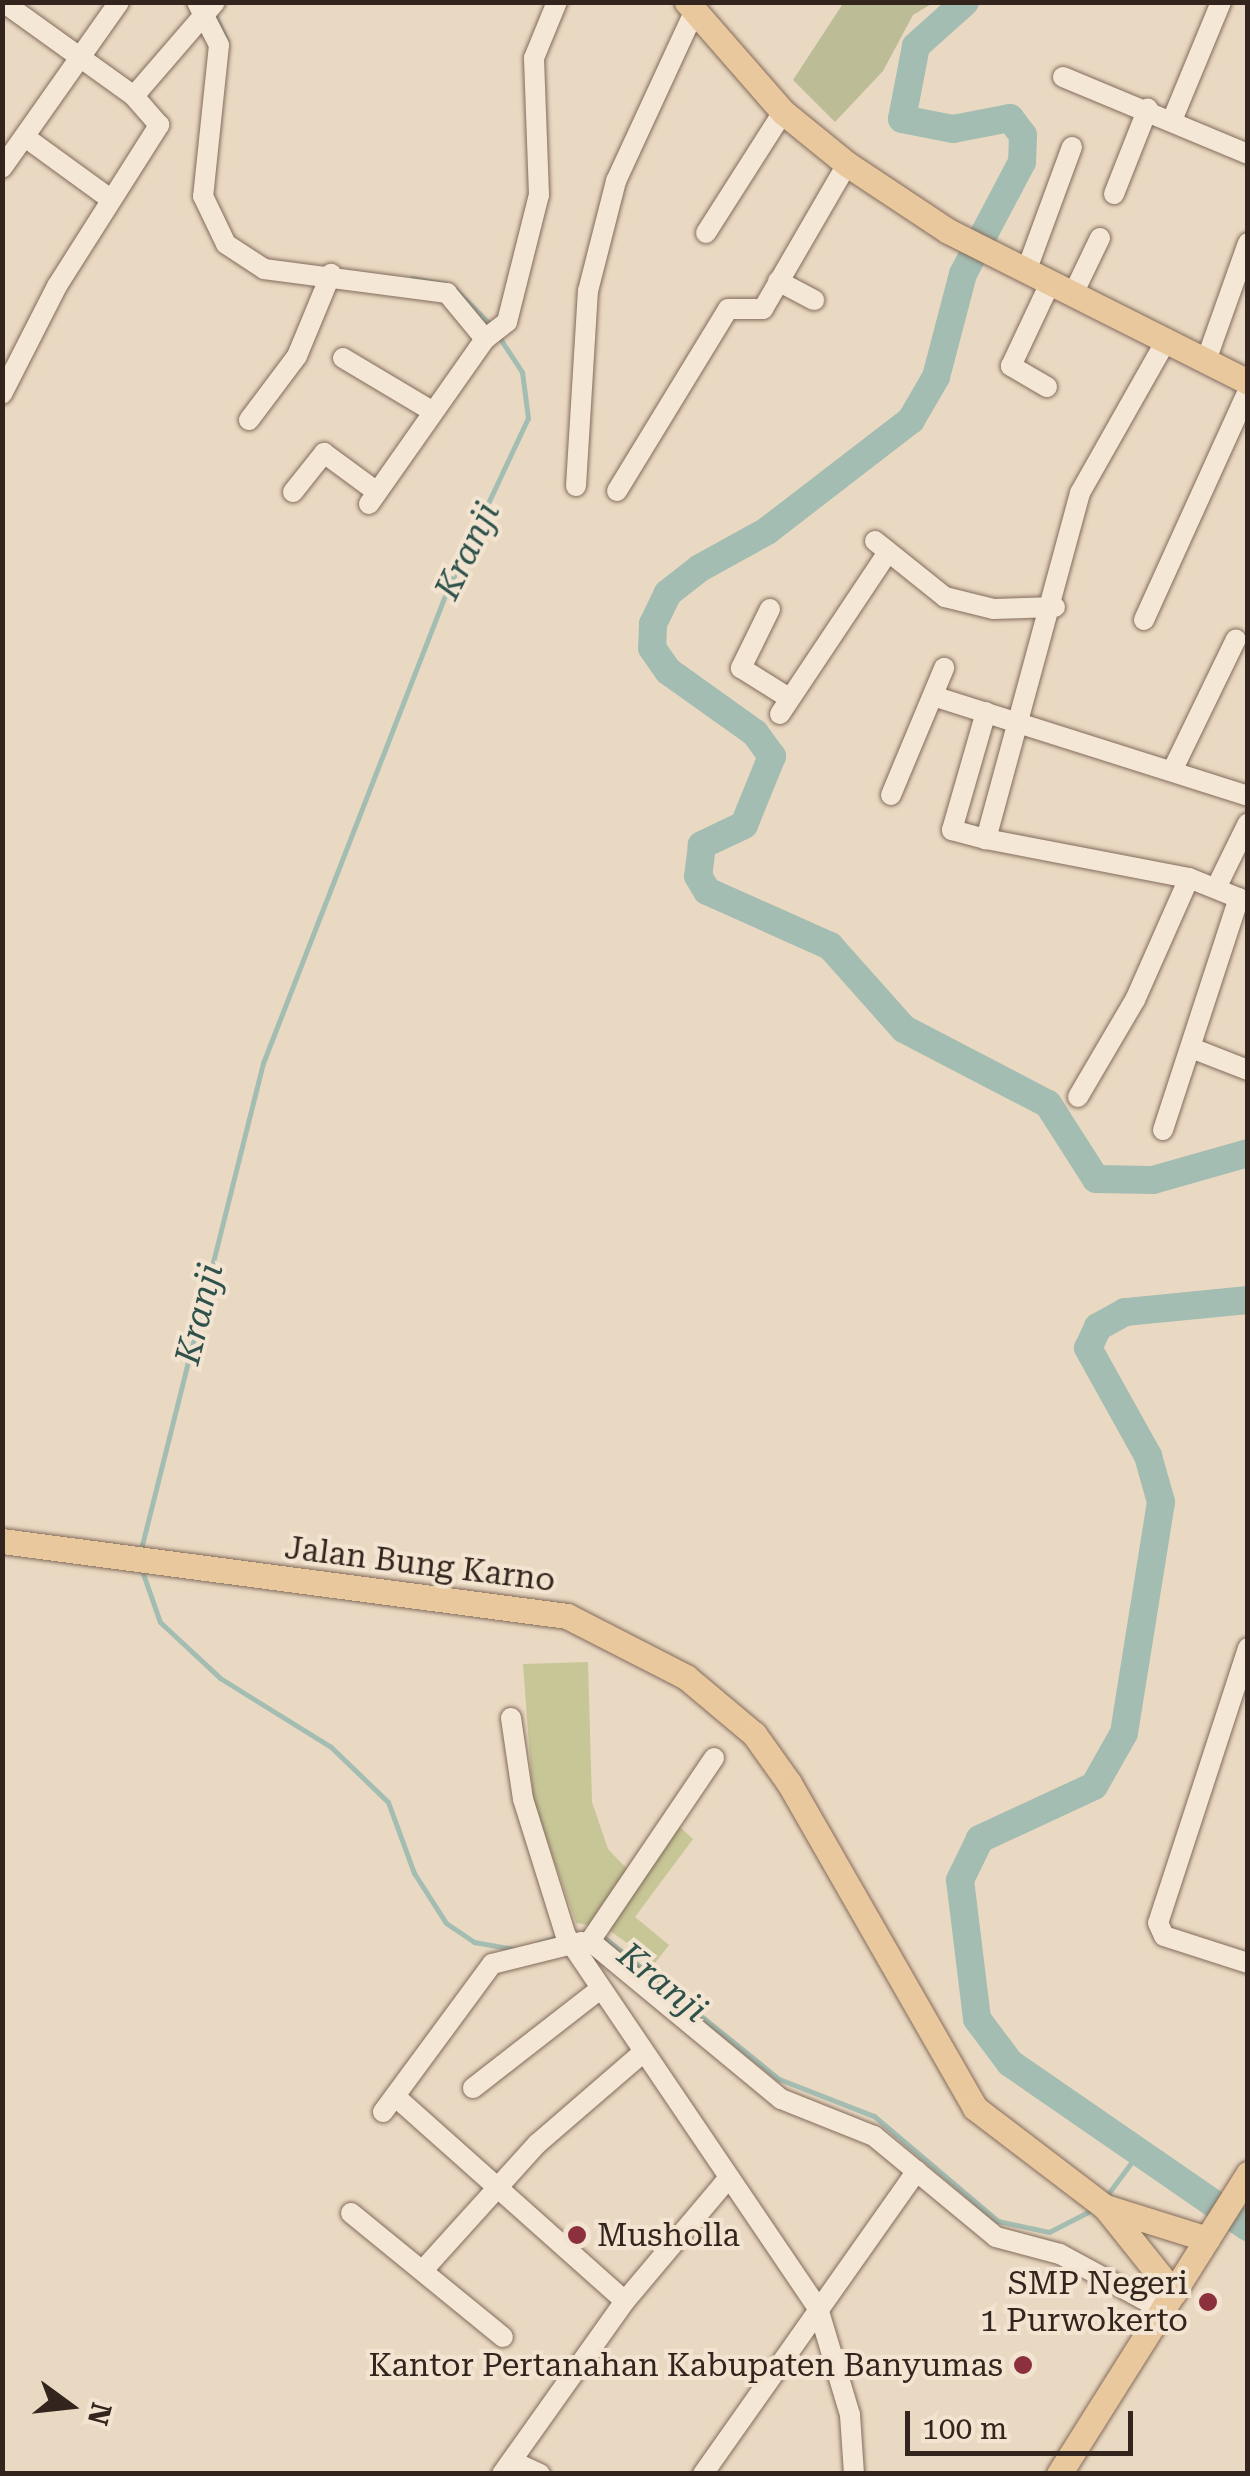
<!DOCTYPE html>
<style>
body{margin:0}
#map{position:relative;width:1250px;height:2476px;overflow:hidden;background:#ead9c2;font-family:"Roboto Serif",serif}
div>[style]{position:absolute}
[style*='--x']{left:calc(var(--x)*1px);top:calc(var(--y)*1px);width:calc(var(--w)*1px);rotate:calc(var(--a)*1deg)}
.green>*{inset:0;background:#c7c697}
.cemetery>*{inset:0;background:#bcbc96}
.stream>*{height:5px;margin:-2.5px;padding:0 2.5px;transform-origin:2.5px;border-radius:2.5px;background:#a4bdb2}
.river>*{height:28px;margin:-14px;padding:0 14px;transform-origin:14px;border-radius:14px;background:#a4bdb2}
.roads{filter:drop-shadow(0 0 2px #826b5b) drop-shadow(0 0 2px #826b5b)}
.minor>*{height:20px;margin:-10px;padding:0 10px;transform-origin:10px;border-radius:10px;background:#f5e7d5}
.major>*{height:25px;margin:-12.5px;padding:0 12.5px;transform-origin:12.5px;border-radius:12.5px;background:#eac89d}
.dots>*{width:28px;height:28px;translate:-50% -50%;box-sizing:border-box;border:5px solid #f2e4d1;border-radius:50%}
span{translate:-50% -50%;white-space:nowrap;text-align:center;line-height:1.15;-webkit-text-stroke:8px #f2e4d1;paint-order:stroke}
.street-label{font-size:32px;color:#33251e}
.poi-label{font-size:32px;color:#33251e}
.left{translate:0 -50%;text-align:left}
.right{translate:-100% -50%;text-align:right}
.water-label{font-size:35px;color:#2e524b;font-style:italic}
.frame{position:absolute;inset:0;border:5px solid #33251e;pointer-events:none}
.north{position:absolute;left:20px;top:2356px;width:100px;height:100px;-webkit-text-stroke:8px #f2e4d1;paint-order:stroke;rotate:105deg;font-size:28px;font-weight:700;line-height:40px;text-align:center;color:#33251e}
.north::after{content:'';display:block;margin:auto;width:35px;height:45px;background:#33251e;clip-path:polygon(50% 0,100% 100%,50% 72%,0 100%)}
.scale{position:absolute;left:905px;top:2411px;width:228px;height:45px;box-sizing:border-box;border:5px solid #33251e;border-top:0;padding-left:12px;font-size:30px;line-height:35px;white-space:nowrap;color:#33251e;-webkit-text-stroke:8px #f2e4d1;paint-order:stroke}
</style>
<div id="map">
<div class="green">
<div style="clip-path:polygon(588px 1662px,592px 1802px,608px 1849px,628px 1870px,669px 1817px,693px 1839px,635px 1917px,669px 1945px,655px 1963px,606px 1928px,576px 1923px,533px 1800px,523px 1664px)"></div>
</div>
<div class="cemetery">
<div style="clip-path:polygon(844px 2px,933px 3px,913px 15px,883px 71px,835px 122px,793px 80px)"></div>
</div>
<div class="stream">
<div style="--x:213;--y:10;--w:34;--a:66"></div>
<div style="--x:412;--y:278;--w:34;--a:10"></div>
<div style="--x:455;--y:289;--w:54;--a:45"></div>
<div style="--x:141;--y:1549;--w:501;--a:-75.91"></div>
<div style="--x:263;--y:1063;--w:504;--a:-68.73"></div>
<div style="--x:446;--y:593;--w:193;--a:-64.9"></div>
<div style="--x:528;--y:418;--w:46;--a:-97.4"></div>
<div style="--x:522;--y:372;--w:42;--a:-123.3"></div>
<div style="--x:140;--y:1565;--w:60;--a:70.7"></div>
<div style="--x:160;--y:1622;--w:82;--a:43"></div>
<div style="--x:220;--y:1678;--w:131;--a:31.9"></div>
<div style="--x:331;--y:1747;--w:79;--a:44"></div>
<div style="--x:388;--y:1802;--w:76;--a:69.9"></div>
<div style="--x:414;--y:1873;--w:59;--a:57.4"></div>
<div style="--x:446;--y:1923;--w:34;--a:34"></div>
<div style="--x:474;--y:1942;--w:41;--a:9.9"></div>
<div style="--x:601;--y:1935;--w:229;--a:39"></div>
<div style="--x:779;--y:2079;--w:102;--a:21.3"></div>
<div style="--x:874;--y:2116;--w:162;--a:40.3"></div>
<div style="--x:998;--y:2221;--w:52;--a:12.2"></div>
<div style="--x:1049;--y:2232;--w:51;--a:-27.1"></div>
<div style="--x:539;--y:1943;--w:24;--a:-17"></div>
<div style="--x:1105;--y:2198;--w:62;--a:-53.5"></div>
</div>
<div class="river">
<div style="--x:965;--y:2;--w:66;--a:138.1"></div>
<div style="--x:916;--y:46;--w:74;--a:100.9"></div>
<div style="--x:902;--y:119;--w:52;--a:11.1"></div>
<div style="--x:953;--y:129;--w:58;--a:-10.9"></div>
<div style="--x:1010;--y:118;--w:21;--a:53"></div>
<div style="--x:1023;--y:135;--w:27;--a:92"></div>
<div style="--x:1022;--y:162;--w:127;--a:117.8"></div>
<div style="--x:963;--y:274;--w:106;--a:104.7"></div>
<div style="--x:936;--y:377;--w:50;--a:120.2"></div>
<div style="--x:911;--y:420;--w:182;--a:142.4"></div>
<div style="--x:767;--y:531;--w:77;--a:151.1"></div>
<div style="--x:700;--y:568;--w:41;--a:142"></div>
<div style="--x:668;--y:593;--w:34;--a:116"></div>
<div style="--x:653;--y:624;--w:24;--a:92"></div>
<div style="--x:652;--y:648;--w:28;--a:55"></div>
<div style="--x:668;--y:671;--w:107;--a:35.5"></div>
<div style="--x:755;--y:733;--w:29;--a:54"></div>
<div style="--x:772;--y:756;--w:74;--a:112.1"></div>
<div style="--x:744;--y:825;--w:47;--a:154.5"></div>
<div style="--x:702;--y:845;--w:31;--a:97"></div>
<div style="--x:698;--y:876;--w:17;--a:59"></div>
<div style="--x:707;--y:891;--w:135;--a:24.1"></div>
<div style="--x:830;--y:946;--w:111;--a:48.3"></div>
<div style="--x:904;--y:1029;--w:162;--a:27.5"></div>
<div style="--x:1048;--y:1104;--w:89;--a:57.4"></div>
<div style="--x:1096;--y:1179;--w:57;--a:1"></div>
<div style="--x:1153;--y:1180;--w:99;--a:-15.9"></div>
<div style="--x:1248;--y:1300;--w:124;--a:174.4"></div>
<div style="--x:1125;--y:1312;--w:31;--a:151"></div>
<div style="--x:1098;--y:1327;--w:23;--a:115"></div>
<div style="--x:1088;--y:1348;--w:124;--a:60.9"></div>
<div style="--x:1148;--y:1456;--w:48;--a:74.2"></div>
<div style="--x:1161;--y:1502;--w:234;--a:99.1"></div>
<div style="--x:1124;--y:1733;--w:61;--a:119.5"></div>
<div style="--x:1094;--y:1786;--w:126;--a:155.1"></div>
<div style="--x:980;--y:1839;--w:46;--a:116"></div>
<div style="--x:960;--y:1880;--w:140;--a:83"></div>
<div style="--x:977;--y:2019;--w:55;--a:53.1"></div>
<div style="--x:1010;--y:2063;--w:289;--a:34.6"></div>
</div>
<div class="roads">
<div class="minor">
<div style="--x:3;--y:2;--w:161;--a:35.7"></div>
<div style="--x:197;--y:2;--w:48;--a:62.9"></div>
<div style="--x:219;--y:45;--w:152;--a:96"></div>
<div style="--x:203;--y:196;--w:53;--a:64.4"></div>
<div style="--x:226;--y:244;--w:45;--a:33.3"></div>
<div style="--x:264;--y:269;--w:185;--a:7.5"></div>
<div style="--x:447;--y:293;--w:60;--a:50.4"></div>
<div style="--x:1063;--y:77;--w:200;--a:22.6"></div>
<div style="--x:1173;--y:118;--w:126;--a:-67.5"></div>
<div style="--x:25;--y:137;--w:104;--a:36"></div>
<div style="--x:2;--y:168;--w:203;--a:-54.8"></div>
<div style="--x:1114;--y:194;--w:92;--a:-68.4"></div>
<div style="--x:706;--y:233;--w:143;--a:-57.5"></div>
<div style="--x:1027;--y:269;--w:130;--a:-69.8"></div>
<div style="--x:778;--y:281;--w:41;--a:27.8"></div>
<div style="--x:1074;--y:292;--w:60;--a:-64.3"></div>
<div style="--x:1167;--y:339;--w:177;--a:119.5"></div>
<div style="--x:1080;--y:493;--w:359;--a:105.2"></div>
<div style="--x:986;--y:839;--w:207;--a:10.9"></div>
<div style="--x:1189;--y:878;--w:64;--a:22.1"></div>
<div style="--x:343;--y:358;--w:104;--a:30.8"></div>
<div style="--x:1207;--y:358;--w:122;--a:-70.4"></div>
<div style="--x:1047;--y:387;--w:42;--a:-149.7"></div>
<div style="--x:1011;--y:366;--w:94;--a:-64.8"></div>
<div style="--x:2;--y:394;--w:121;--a:-63"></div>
<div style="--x:57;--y:286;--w:191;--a:-57.6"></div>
<div style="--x:159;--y:125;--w:38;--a:-131"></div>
<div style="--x:134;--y:96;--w:124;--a:-49.2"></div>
<div style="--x:249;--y:420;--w:80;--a:-53.1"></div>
<div style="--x:297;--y:356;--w:89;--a:-67.5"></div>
<div style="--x:576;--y:486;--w:195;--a:-86.5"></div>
<div style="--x:588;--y:291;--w:114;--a:-75.7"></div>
<div style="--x:616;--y:181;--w:186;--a:-65.2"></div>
<div style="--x:617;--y:491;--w:213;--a:-58.6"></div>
<div style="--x:728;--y:309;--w:35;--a:0"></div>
<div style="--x:763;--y:309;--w:168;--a:-59.9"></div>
<div style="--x:293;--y:492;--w:50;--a:-51.5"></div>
<div style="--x:324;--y:453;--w:66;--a:36.3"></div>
<div style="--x:369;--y:504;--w:202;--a:-54.9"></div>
<div style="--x:485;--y:339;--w:28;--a:-38"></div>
<div style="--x:507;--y:322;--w:131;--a:-75.9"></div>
<div style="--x:539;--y:195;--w:137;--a:-92.1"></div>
<div style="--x:534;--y:58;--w:61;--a:-67.7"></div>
<div style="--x:875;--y:541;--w:90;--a:38.7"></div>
<div style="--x:945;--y:597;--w:50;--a:13.8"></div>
<div style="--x:994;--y:609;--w:61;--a:-1.9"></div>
<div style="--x:770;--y:609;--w:66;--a:116.2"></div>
<div style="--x:741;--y:668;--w:57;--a:32"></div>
<div style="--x:1144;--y:620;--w:252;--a:-65.6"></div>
<div style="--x:933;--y:696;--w:330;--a:17.6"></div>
<div style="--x:986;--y:712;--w:123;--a:106.1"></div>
<div style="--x:952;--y:830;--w:35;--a:15"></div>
<div style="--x:780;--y:714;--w:195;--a:-56.3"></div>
<div style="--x:1173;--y:769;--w:144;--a:-64.1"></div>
<div style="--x:891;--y:795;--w:138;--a:-67.3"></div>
<div style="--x:1216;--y:888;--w:72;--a:-63.8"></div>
<div style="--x:1194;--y:1049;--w:58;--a:21.3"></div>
<div style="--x:1078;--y:1097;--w:113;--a:-59.6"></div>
<div style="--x:1135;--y:1000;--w:133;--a:-66.1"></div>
<div style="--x:1163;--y:1130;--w:244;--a:-71.9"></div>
<div style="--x:1248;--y:1648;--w:289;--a:108.1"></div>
<div style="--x:1158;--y:1923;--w:14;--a:65"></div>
<div style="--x:1164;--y:1936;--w:88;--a:17.8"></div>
<div style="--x:511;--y:1718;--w:82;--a:81.6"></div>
<div style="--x:523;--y:1799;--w:144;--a:72.6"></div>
<div style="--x:566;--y:1936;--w:449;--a:55.9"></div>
<div style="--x:818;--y:2308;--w:112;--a:73.3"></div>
<div style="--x:850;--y:2415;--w:59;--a:86.1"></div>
<div style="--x:714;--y:1758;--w:221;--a:124.1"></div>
<div style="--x:590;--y:1941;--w:248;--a:39.6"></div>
<div style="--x:781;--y:2099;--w:100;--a:21.7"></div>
<div style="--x:874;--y:2136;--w:158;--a:39.6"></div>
<div style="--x:996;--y:2237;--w:66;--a:14.9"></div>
<div style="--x:1060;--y:2254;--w:117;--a:28.5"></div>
<div style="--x:473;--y:2088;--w:161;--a:-37.9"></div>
<div style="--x:397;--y:2098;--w:305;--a:41.7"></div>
<div style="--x:383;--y:2112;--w:184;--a:-53.6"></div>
<div style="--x:492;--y:1964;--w:92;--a:-13.9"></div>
<div style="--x:351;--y:2213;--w:196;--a:39.2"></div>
<div style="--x:424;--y:2269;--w:169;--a:-47.9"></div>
<div style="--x:537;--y:2144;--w:136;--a:-40.8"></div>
<div style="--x:512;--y:2461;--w:31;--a:25"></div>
<div style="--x:502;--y:2474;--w:212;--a:-54.6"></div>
<div style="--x:625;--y:2301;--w:157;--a:-49.9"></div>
<div style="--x:703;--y:2474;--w:371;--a:-54.8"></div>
</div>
<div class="major">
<div style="--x:687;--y:2;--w:146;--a:48.9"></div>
<div style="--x:783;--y:112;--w:82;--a:39.1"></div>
<div style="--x:847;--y:164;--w:121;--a:33.6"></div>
<div style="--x:948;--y:231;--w:336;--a:26.7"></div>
<div style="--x:2;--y:1541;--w:570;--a:7.56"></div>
<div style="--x:567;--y:1616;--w:134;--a:27.1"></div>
<div style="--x:686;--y:1677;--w:89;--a:40"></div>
<div style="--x:754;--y:1734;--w:60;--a:54.5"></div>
<div style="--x:789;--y:1783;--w:374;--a:60.2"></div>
<div style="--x:975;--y:2108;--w:163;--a:37.3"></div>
<div style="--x:1105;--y:2207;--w:110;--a:51.3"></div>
<div style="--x:1105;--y:2207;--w:107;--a:17.4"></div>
<div style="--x:1059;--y:2474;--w:355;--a:-57.8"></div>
</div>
</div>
<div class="dots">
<div style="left:577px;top:2235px;background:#8c303d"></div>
<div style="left:1208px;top:2302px;background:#8c303d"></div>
<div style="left:1023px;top:2365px;background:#8c303d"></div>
</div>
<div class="street-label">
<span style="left:420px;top:1564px;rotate:7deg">Jalan Bung Karno</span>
</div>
<div class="poi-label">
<span class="left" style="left:597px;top:2235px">Musholla</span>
<span class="right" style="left:1188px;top:2302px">SMP Negeri<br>1 Purwokerto</span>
<span class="right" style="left:1003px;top:2365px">Kantor Pertanahan Kabupaten Banyumas</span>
</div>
<div class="water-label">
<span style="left:468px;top:551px;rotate:-64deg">Kranji</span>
<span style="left:200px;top:1314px;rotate:-76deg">Kranji</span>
<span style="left:662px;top:1983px;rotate:39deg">Kranji</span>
</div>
<div class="frame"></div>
<div class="north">N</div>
<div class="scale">100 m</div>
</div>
